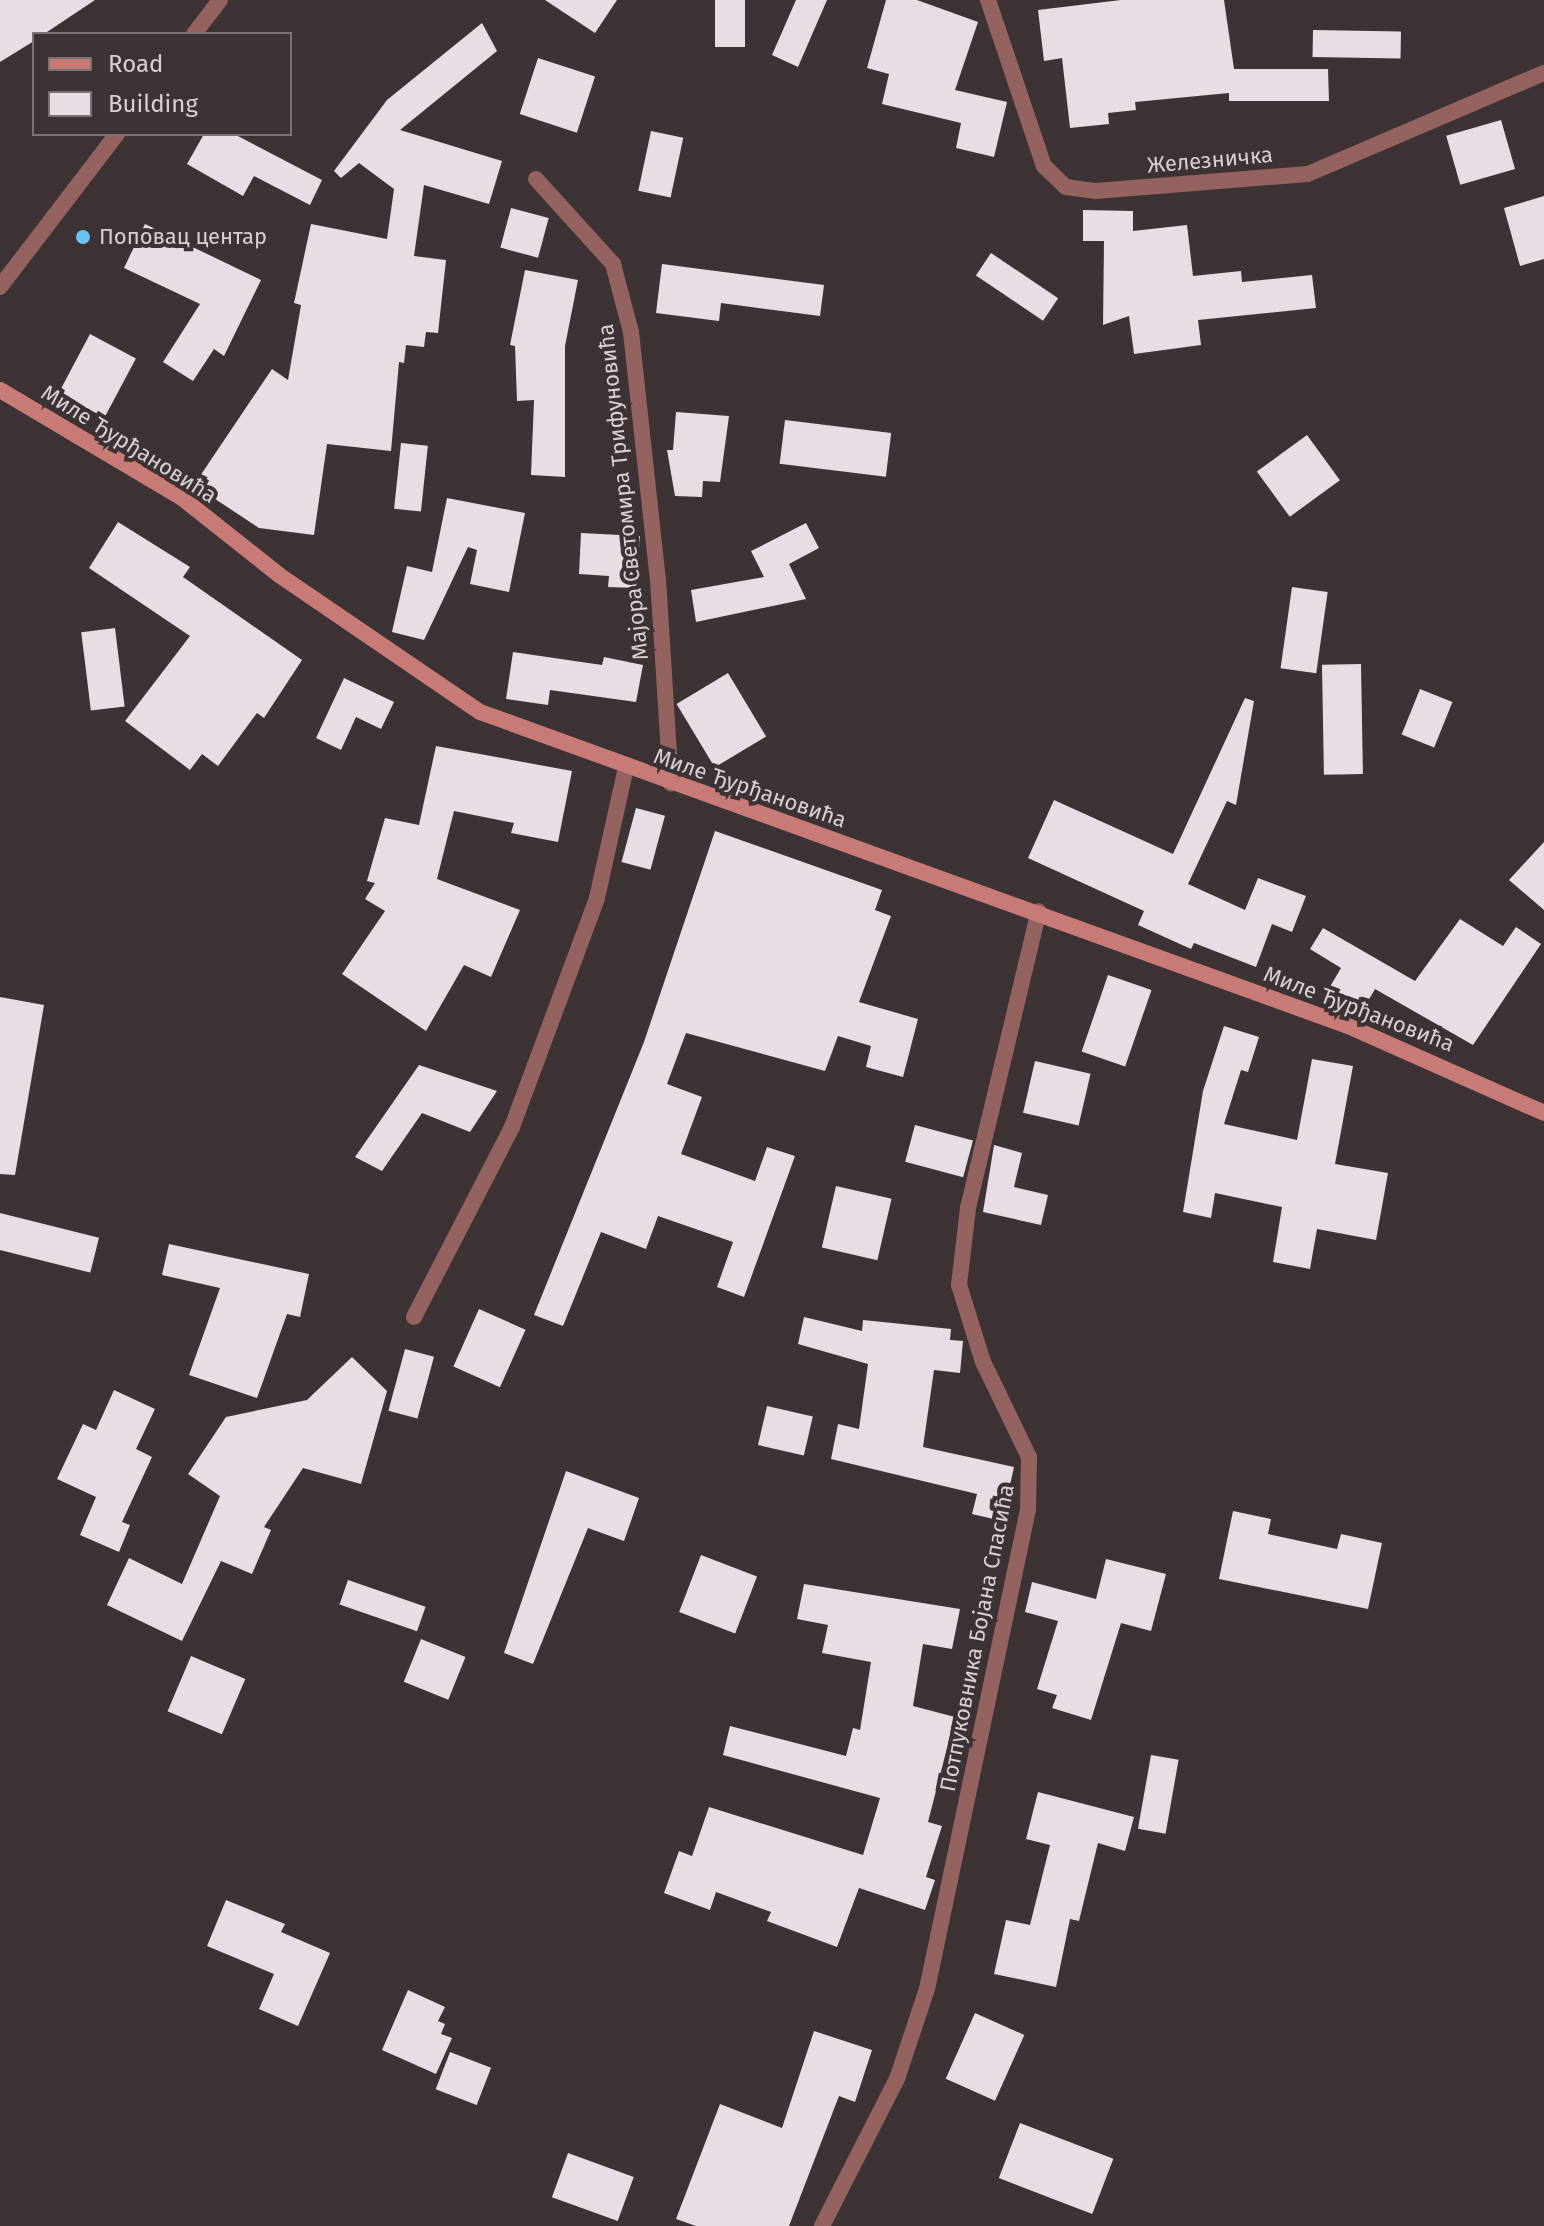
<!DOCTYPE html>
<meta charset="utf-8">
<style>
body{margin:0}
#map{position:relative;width:1544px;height:2226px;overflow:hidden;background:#3d3335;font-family:"Fira Sans",sans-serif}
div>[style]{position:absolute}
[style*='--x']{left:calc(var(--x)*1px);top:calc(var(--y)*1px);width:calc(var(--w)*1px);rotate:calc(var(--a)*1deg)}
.building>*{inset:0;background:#e7dde5;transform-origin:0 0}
.street>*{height:16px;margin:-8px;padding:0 8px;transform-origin:8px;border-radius:8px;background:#946360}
.secondary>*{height:16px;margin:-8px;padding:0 8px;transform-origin:8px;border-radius:8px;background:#c87b76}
.dots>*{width:22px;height:22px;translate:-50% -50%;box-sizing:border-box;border:4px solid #3d3335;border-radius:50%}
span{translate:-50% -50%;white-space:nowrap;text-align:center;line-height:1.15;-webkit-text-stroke:8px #3d3335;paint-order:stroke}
.street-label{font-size:22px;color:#d7d1d2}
.poi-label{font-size:22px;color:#d7d1d2}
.left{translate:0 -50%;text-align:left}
.legend{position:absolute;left:32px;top:32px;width:260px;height:104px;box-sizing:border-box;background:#3d3335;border:2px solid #7b7274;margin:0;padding:10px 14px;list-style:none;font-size:24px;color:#d7d1d2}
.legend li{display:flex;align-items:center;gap:16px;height:40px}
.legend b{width:40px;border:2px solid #7b7274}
</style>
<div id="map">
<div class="building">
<div style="clip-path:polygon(0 0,95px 0,44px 34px,34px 34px,34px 41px,0 62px)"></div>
<div style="clip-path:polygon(545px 0,617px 0,595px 33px)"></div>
<div style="left:715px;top:0;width:30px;height:47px"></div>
<div style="clip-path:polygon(796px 0,827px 0,798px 67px,772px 55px)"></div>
<div style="clip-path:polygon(886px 0,917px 0,978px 22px,955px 90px,1007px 102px,994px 157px,956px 148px,961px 123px,882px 104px,889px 74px,867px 68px)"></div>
<div style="clip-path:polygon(1121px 0,1224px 0,1234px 69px,1328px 69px,1329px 101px,1229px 101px,1229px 93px,1135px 102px,1136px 110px,1108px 113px,1109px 124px,1070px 128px,1062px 58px,1044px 61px,1038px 10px)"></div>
<div style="clip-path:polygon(482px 23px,497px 51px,400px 130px,502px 161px,489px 204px,424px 185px,414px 256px,446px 260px,438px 333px,426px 332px,424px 347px,406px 345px,404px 363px,399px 362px,391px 451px,327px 444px,314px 535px,259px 528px,194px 485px,272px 369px,288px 380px,301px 305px,294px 303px,311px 224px,387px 239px,394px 189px,359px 163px,341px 178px,334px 171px,387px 100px)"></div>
<div style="left:1313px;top:30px;width:88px;height:27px;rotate:1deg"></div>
<div style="left:538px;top:58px;width:60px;height:59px;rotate:18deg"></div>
<div style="left:1501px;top:120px;width:51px;height:57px;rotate:74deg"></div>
<div style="left:651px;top:131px;width:33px;height:61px;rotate:12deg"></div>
<div style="clip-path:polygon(204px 134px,234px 134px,322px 180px,310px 205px,254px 176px,243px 196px,187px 164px)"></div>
<div style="clip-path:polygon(1544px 196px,1544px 259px,1520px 266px,1504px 208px)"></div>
<div style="left:511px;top:208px;width:39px;height:41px;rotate:15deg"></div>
<div style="clip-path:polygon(1083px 210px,1133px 211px,1133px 231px,1187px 225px,1193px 276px,1241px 271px,1242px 282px,1312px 275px,1316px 308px,1198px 320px,1201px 345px,1134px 354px,1129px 316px,1103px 325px,1104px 241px,1083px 241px)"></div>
<div style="clip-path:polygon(145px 224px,261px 280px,224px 356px,214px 349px,193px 381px,163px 362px,200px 304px,124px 268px)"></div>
<div style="left:991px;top:253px;width:81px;height:27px;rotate:34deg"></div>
<div style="clip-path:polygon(662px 264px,824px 285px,820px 316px,721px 303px,719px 321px,656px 313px)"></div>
<div style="clip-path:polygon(525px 270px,578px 280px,565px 346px,565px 477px,531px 475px,534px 400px,517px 401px,515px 346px,510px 345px)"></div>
<div style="left:90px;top:334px;width:52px;height:67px;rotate:28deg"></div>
<div style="clip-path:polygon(676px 412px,729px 416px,720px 482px,703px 481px,702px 497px,675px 496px,667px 450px,673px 450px)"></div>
<div style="left:785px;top:420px;width:107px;height:44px;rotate:7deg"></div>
<div style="left:1307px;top:435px;width:56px;height:62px;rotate:54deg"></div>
<div style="left:401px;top:443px;width:27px;height:66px;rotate:6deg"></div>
<div style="clip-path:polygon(447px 498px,525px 513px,509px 592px,470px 584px,477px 550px,468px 547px,424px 640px,392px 632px,407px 566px,432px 572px)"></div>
<div style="clip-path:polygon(118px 522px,190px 567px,183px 577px,302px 660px,264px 718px,257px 713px,218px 766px,202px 754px,190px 770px,125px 721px,190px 636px,89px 568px)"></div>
<div style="clip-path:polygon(806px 523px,819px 548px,789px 564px,806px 599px,696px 622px,691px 590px,764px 577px,751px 551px)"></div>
<div style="clip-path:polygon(581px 533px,640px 536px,637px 588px,608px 587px,609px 576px,579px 574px)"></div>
<div style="left:1292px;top:587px;width:36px;height:82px;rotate:8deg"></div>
<div style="left:115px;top:628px;width:79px;height:34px;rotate:83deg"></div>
<div style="clip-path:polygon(513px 652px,602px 665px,604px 657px,643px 665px,636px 702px,550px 690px,548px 705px,506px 699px)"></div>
<div style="left:1361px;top:664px;width:110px;height:39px;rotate:89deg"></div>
<div style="left:728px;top:673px;width:74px;height:60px;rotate:59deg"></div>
<div style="clip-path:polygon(344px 678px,394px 702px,381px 729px,356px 717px,341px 750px,316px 738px)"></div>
<div style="left:1420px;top:689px;width:35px;height:49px;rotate:22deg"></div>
<div style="clip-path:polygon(1245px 698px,1254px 701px,1236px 805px,1227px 801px,1188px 884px,1245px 910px,1258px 878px,1306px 896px,1292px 932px,1272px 924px,1256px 967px,1194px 943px,1191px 949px,1138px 925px,1144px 911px,1028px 858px,1054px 800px,1173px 854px)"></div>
<div style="clip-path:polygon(436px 746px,572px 771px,558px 842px,511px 833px,514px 823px,454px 811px,437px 879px,520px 910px,491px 977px,464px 965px,426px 1031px,342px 974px,385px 911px,365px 899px,375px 883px,367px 881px,385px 818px,419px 825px)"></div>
<div style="left:636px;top:808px;width:30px;height:56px;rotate:15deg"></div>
<div style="clip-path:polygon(715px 831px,882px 890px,875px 910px,891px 916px,859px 1002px,918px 1019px,903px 1077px,866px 1067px,871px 1046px,838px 1036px,825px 1071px,686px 1033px,667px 1084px,702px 1097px,681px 1154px,755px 1181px,767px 1147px,795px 1156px,744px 1297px,717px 1287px,733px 1242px,658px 1216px,646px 1249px,601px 1232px,563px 1326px,534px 1315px,644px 1042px)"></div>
<div style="clip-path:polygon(1544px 842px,1544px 910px,1509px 880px)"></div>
<div style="clip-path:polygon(1460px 919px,1503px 946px,1516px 927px,1541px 944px,1473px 1045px,1375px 989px,1363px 1010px,1328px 990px,1341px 968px,1310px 949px,1323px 928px,1415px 981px)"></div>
<div style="left:1108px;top:975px;width:46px;height:81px;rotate:19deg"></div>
<div style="clip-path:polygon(0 997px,44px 1005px,15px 1175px,0 1174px)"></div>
<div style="clip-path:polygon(1224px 1026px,1259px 1037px,1248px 1072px,1241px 1070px,1224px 1124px,1297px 1140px,1312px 1059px,1353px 1066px,1335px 1164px,1388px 1173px,1376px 1240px,1317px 1229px,1310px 1269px,1273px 1262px,1282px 1207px,1215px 1193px,1211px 1218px,1183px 1212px,1203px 1091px)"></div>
<div style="left:1035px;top:1061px;width:57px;height:53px;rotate:13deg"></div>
<div style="clip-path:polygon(419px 1065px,497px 1091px,470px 1132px,422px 1113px,382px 1171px,355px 1157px)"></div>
<div style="left:915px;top:1125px;width:60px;height:38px;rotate:15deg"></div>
<div style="clip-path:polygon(994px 1145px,1022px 1153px,1014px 1187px,1048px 1195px,1041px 1225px,983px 1212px)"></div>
<div style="left:836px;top:1186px;width:57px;height:63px;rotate:13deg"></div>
<div style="left:0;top:1213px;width:102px;height:36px;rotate:14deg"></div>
<div style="clip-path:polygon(169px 1244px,309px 1274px,300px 1317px,287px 1314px,257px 1398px,189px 1375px,220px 1288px,162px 1275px)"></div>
<div style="left:479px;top:1309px;width:51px;height:63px;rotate:24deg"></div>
<div style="clip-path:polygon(804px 1317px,862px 1331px,863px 1320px,951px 1329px,950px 1340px,963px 1341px,960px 1373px,934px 1370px,923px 1447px,1014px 1467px,1002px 1521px,972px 1514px,977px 1494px,831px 1459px,838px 1424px,859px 1429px,868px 1364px,798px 1344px)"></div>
<div style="left:405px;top:1349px;width:30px;height:64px;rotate:15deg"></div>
<div style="clip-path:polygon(352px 1357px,387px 1391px,361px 1484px,303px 1468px,264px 1527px,271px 1530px,252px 1574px,221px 1561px,182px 1641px,107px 1605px,129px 1558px,182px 1584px,220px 1496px,188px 1474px,226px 1417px,307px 1400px)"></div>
<div style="clip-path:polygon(114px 1390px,155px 1409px,136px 1449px,152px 1457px,122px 1522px,130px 1525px,119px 1552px,80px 1535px,96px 1497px,57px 1479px,83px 1424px,96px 1430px)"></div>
<div style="left:767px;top:1406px;width:47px;height:40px;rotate:13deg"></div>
<div style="clip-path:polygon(566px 1471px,639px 1498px,624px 1541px,588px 1528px,533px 1664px,504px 1653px)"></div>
<div style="clip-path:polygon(1233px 1511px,1271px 1519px,1268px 1534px,1337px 1549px,1341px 1534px,1382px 1543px,1368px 1609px,1219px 1579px)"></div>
<div style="left:701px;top:1555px;width:60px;height:61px;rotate:21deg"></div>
<div style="clip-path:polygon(1106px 1559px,1166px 1574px,1151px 1631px,1121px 1623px,1091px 1720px,1052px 1708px,1057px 1695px,1037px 1689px,1058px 1621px,1025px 1612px,1032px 1582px,1096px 1599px)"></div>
<div style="left:348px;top:1580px;width:82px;height:26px;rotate:19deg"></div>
<div style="clip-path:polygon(804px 1584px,960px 1609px,952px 1649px,923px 1644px,913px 1706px,955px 1717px,928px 1822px,942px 1826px,926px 1877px,935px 1880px,925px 1910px,859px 1888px,837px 1947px,767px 1921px,771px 1912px,716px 1892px,710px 1910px,664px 1893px,679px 1851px,692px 1856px,709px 1807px,863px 1855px,880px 1798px,723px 1755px,730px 1726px,846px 1756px,853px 1728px,860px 1730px,871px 1662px,822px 1653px,828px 1625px,797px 1619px)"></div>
<div style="left:421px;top:1639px;width:48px;height:46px;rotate:22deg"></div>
<div style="left:191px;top:1656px;width:59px;height:60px;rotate:23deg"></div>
<div style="left:1151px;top:1755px;width:28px;height:75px;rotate:10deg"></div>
<div style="clip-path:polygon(1038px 1792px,1134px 1817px,1125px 1851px,1098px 1843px,1079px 1921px,1070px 1919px,1056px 1987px,994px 1974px,1006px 1920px,1030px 1925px,1050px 1845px,1026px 1839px)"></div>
<div style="clip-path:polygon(226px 1900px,285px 1924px,281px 1932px,330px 1953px,298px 2026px,259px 2009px,274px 1974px,207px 1946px)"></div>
<div style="clip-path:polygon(408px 1990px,445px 2007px,438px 2021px,445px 2024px,441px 2034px,452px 2038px,436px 2074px,382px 2050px)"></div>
<div style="left:975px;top:2013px;width:54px;height:72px;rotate:24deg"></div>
<div style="clip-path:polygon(814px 2031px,872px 2050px,855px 2102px,839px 2096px,789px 2226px,696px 2226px,676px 2219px,720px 2104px,782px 2128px)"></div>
<div style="left:450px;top:2052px;width:44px;height:40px;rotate:21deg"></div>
<div style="left:1020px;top:2123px;width:100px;height:59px;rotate:21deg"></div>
<div style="left:568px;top:2153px;width:70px;height:47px;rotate:20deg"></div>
</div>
<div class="street">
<div style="--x:988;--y:0;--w:175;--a:71.4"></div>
<div style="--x:1044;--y:166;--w:30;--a:44"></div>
<div style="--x:1066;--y:187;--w:30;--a:8"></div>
<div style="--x:1096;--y:191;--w:213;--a:-4.6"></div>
<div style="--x:1308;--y:174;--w:257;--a:-23.2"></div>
<div style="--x:194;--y:34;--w:43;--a:-52.6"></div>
<div style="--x:536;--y:179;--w:115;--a:47.8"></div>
<div style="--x:613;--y:264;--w:70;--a:75.2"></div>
<div style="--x:631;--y:332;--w:248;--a:83.8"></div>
<div style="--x:658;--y:579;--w:205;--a:86.4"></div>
<div style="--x:0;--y:287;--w:193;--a:-52.6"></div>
<div style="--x:414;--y:1317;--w:214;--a:-62.7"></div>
<div style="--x:512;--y:1127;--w:244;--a:-69.6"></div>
<div style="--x:597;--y:898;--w:134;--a:-77.5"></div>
<div style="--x:822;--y:2226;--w:165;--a:-63"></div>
<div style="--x:897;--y:2079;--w:95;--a:-71.6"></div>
<div style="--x:927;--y:1989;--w:490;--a:-78.1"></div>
<div style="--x:1028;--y:1510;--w:53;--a:-88.9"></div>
<div style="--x:1029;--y:1457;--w:106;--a:-115.8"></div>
<div style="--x:983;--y:1362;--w:81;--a:-107.3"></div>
<div style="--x:959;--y:1285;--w:78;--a:-83.3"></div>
<div style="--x:968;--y:1208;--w:305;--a:-76.6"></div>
</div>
<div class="secondary">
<div style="--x:0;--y:390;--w:212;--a:30.7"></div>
<div style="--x:182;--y:498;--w:124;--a:38.4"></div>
<div style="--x:279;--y:575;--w:243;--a:34.3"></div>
<div style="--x:480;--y:712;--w:923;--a:19.89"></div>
<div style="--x:1348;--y:1026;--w:214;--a:23.9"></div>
</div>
<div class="dots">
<div style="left:83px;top:237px;background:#6ac3f1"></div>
</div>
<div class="street-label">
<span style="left:1210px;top:160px;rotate:-5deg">Железничка</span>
<span style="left:129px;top:444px;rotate:32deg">Миле Ђурђановића</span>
<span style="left:623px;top:492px;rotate:-96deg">Мајора Светомира Трифуновића</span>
<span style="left:750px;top:788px;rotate:19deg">Миле Ђурђановића</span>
<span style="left:1359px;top:1009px;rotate:21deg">Миле Ђурђановића</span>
<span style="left:977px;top:1638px;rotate:-79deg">Потпуковника Бојана Спасића</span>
</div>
<div class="poi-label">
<span class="left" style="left:99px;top:237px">Поповац центар</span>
</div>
<ul class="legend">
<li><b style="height:10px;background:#c87b76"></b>Road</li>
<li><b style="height:22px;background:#e7dde5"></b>Building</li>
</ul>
</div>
